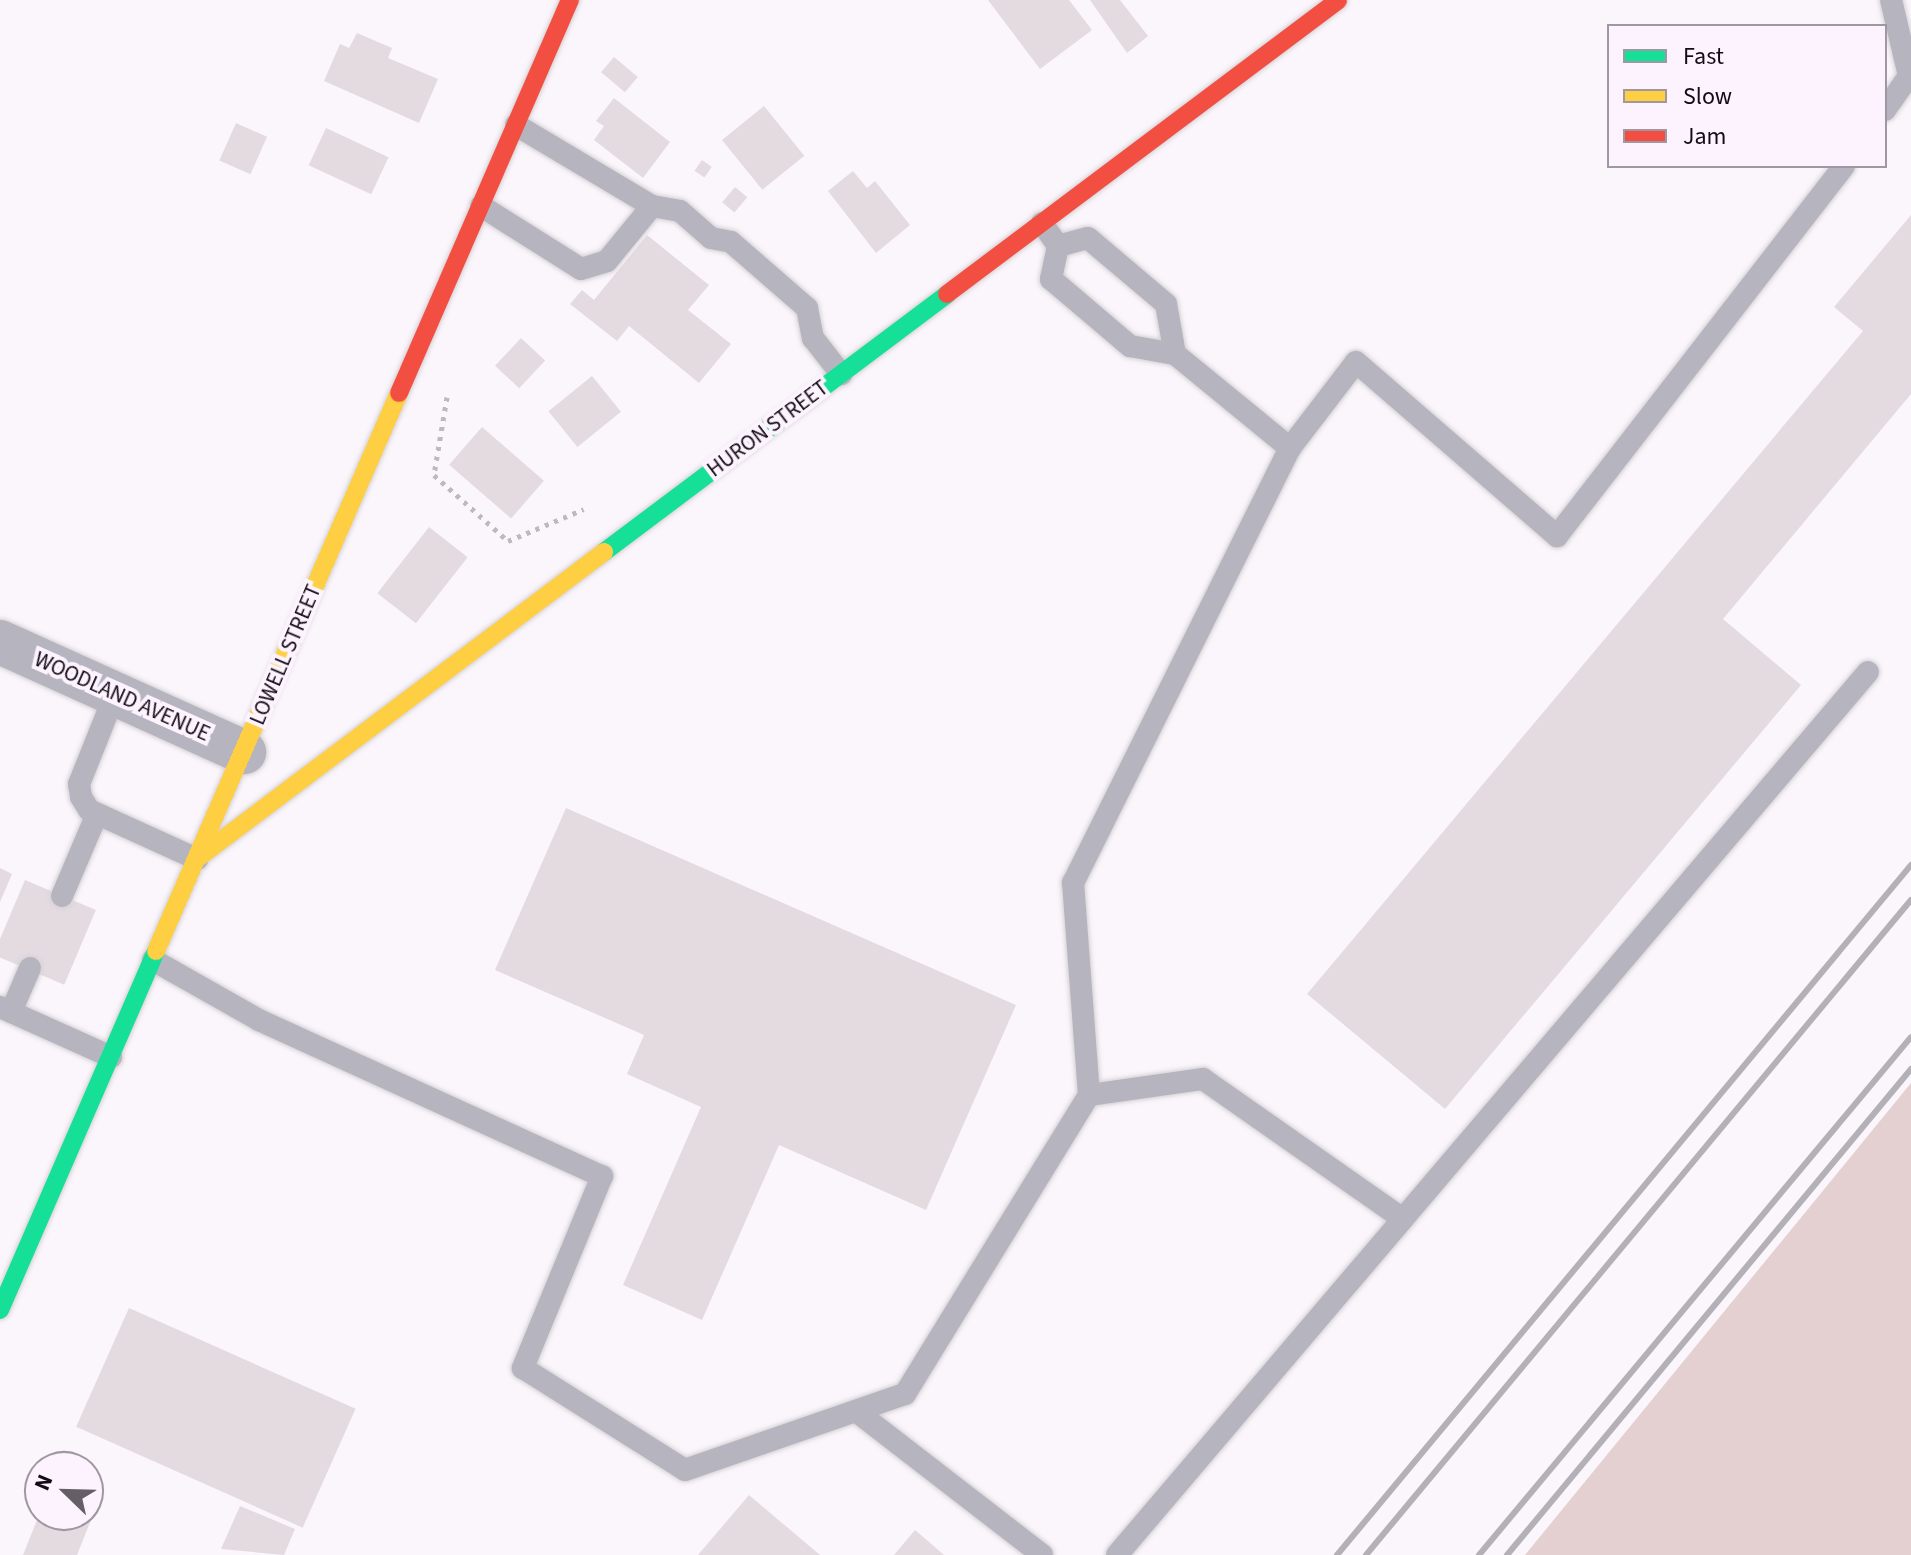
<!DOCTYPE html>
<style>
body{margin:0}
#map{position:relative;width:1911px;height:1555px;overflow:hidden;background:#fbf6fb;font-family:"Source Sans 3",sans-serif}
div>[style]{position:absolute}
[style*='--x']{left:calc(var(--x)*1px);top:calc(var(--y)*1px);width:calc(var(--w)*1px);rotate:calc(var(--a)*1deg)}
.forest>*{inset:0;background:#e4cfd1}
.building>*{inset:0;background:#e4dbe0;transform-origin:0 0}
.path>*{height:5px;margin-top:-2.5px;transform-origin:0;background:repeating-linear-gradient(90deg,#bcbac0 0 4px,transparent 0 10px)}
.roads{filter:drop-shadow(0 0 2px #d5d1d5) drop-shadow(0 0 2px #d5d1d5)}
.lane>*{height:22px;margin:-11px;padding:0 11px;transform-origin:11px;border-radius:11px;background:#b6b5bf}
.street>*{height:44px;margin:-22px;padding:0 22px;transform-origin:22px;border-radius:22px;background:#b6b5bf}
.fast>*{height:18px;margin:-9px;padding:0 9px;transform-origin:9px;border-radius:9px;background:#16e098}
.slow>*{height:18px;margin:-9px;padding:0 9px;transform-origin:9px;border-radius:9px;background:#ffcf43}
.jam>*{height:18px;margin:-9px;padding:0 9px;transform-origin:9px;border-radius:9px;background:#f24e42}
.rail>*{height:6px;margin:-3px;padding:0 3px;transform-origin:3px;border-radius:3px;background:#b4b0b8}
span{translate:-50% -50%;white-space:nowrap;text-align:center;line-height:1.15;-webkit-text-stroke:8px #fcf3fe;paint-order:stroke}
.street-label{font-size:22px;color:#140c15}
.legend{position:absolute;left:1607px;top:24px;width:280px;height:144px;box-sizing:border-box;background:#fcf3fe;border:2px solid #9f97a1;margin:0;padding:10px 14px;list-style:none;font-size:24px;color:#140c15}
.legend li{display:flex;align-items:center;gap:16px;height:40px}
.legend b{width:40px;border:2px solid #9f97a1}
.north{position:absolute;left:24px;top:1451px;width:80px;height:80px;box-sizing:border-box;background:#fcf3fe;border:2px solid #9f97a1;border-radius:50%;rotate:293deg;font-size:22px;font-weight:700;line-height:32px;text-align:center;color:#140c15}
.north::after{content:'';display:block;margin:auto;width:28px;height:36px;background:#655e66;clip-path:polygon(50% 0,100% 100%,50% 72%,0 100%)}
</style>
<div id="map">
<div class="forest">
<div style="clip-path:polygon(1911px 1083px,1911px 1555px,1525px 1555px)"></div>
</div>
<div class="building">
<div style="clip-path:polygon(988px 0,1069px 0,1092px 30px,1040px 69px)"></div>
<div style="clip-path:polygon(1090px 0,1120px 0,1148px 36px,1127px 53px)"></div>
<div style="clip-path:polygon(357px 33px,392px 48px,388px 58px,438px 79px,419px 123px,324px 81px,340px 44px,349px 48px)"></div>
<div style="left:614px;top:57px;width:31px;height:20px;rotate:40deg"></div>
<div style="clip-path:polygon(614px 98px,670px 142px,643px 178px,594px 140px,604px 126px,596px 121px)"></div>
<div style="left:764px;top:106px;width:64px;height:54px;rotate:51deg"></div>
<div style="left:236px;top:123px;width:34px;height:41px;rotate:24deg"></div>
<div style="left:326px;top:128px;width:69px;height:41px;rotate:25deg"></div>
<div style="left:702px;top:160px;width:12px;height:13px;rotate:35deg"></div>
<div style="clip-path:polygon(853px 171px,867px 188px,875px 181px,910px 225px,876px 253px,828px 191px)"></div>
<div style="left:735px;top:187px;width:16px;height:20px;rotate:40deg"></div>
<div style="clip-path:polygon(1911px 215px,1911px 394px,1723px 619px,1801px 685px,1445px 1109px,1307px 994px,1863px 331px,1834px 307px)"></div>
<div style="clip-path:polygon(647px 235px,709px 285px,688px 310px,731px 344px,699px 383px,629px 326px,617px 341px,570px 304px,582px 290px,594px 300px)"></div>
<div style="left:521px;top:338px;width:33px;height:38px;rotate:43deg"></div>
<div style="left:592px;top:376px;width:46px;height:56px;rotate:51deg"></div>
<div style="left:482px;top:427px;width:82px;height:50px;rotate:41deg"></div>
<div style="left:429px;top:527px;width:49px;height:84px;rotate:38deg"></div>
<div style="clip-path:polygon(566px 808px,1016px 1005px,926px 1210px,779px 1145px,702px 1320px,623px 1285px,701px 1107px,627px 1074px,644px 1035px,495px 970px)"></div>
<div style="clip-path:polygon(0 868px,12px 874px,0 902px)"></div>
<div style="left:25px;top:880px;width:77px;height:81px;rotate:23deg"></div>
<div style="left:129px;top:1308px;width:248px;height:130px;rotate:24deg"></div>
<div style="clip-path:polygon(749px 1495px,820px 1555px,698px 1555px)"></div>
<div style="clip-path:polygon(88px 1496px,99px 1500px,77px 1555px,23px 1555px,39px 1515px,88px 1515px)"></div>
<div style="clip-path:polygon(240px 1506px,295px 1529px,284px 1555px,221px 1549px)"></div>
<div style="clip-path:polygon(915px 1530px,944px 1555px,894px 1555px)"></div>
</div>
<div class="path">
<div style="--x:447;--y:397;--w:79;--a:99.5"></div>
<div style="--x:434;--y:475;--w:99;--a:41.7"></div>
<div style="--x:508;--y:541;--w:82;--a:-22.8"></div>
</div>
<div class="roads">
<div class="lane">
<div style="--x:1885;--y:110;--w:42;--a:-54.8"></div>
<div style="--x:1909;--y:76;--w:78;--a:-103.3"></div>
<div style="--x:516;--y:125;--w:158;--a:30.8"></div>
<div style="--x:652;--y:206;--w:28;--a:10"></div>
<div style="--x:680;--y:211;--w:41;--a:41.1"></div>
<div style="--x:711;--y:238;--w:20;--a:11"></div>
<div style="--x:731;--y:242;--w:101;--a:41"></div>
<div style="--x:807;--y:308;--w:31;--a:79"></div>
<div style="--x:813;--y:338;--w:46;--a:52.1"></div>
<div style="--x:481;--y:206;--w:118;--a:32.2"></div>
<div style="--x:581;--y:269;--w:27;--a:-17"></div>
<div style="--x:607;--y:261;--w:71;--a:-50.7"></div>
<div style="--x:1042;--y:223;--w:28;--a:55"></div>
<div style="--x:1058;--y:246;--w:34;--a:102"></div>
<div style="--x:1051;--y:279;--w:104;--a:40.3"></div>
<div style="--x:1130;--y:346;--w:46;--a:10.1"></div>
<div style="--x:1175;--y:354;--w:149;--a:39.3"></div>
<div style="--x:1290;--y:448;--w:108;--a:-52.5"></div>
<div style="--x:1356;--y:362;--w:266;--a:40.9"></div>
<div style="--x:1557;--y:536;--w:468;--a:-52.2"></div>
<div style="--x:1058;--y:246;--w:31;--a:-15"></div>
<div style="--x:1088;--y:238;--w:102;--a:40.2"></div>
<div style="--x:1166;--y:304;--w:51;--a:79.8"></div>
<div style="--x:115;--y:694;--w:97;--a:111.8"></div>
<div style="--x:79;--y:784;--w:13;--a:81"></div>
<div style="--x:81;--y:797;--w:15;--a:58"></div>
<div style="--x:89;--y:810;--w:119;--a:24.4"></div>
<div style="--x:62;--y:896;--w:89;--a:-66.9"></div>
<div style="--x:153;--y:960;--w:122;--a:29.5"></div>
<div style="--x:259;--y:1020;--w:377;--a:24.5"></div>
<div style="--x:602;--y:1176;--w:208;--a:112.4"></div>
<div style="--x:523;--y:1368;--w:191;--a:32.2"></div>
<div style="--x:685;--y:1470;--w:233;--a:-19.1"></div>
<div style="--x:905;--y:1394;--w:351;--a:-58.4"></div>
<div style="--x:1089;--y:1095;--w:213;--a:-94.3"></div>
<div style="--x:1073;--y:883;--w:486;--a:-63.5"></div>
<div style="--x:0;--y:1007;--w:122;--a:24.2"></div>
<div style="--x:11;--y:1012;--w:48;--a:-66.6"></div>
<div style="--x:1089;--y:1095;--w:115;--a:-8"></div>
<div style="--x:1203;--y:1079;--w:244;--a:35"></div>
<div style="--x:856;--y:1411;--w:235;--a:37.7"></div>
<div style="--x:1117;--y:1555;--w:1159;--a:-49.62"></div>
</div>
<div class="street">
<div style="--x:0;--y:642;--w:268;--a:24.3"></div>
</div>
<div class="fast">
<div style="--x:604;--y:552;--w:429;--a:-36.9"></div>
<div style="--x:0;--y:1310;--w:391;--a:-66.5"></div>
</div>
<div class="slow">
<div style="--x:199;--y:857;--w:507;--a:-36.98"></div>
<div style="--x:156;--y:951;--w:609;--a:-66.47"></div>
</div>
<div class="jam">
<div style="--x:947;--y:294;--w:489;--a:-36.9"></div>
<div style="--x:399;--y:393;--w:429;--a:-66.5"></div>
</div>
</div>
<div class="rail">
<div style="--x:1337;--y:1555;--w:898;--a:-50.24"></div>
<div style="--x:1366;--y:1555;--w:852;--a:-50.24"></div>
<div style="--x:1479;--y:1555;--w:674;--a:-50.17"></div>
<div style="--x:1507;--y:1555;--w:632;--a:-50.26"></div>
</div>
<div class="street-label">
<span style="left:768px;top:429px;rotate:-37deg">HURON STREET</span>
<span style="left:286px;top:655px;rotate:-67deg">LOWELL STREET</span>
<span style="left:122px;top:697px;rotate:24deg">WOODLAND AVENUE</span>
</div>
<ul class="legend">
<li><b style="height:10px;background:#16e098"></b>Fast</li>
<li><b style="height:10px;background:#ffcf43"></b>Slow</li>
<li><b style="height:10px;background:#f24e42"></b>Jam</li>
</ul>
<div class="north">N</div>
</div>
